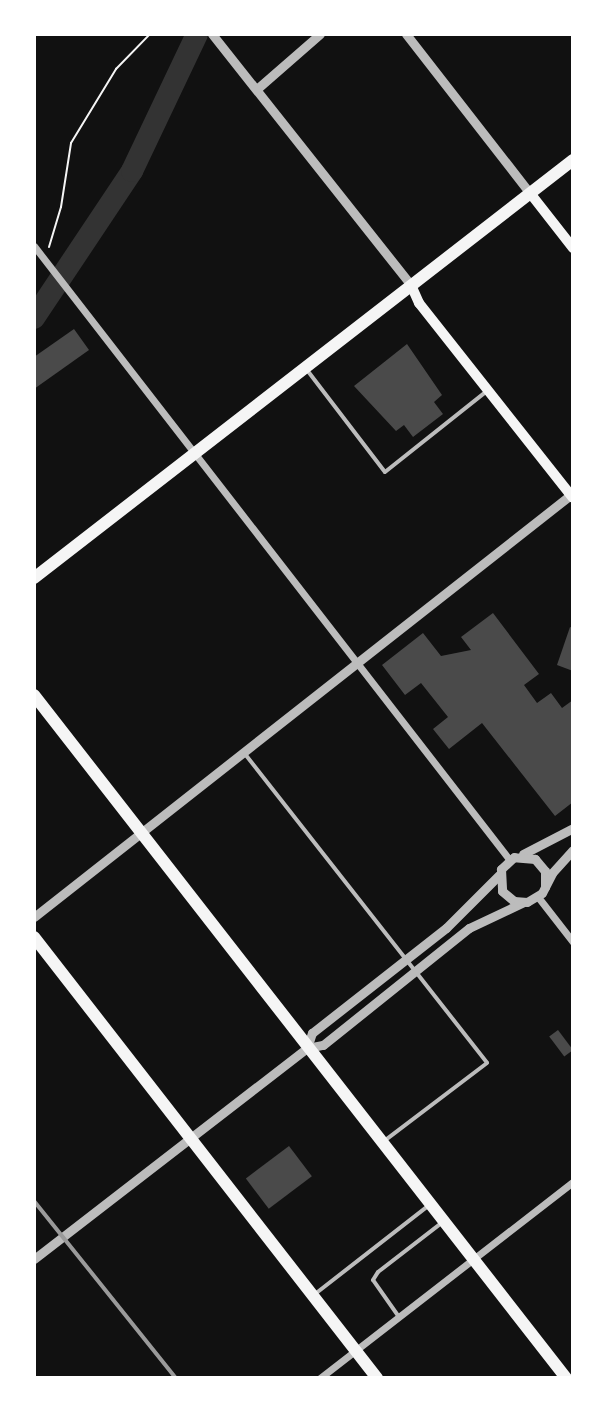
<!DOCTYPE html>
<style>
body{margin:0}
#map{position:relative;width:607px;height:1412px;overflow:hidden;background:#111;font-family:Roboto,sans-serif}
div>[style]{position:absolute}
[style*='--x']{left:calc(var(--x)*1px);top:calc(var(--y)*1px);width:calc(var(--w)*1px);rotate:calc(var(--a)*1deg)}
.river>*{height:22px;margin:-11px;padding:0 11px;transform-origin:11px;border-radius:11px;background:#333}
.building>*{inset:0;background:#4a4a4a;transform-origin:0 0}
.path>*{height:2px;margin:-1px;padding:0 1px;transform-origin:1px;border-radius:1px;background:#f5f5f5}
.service>*{height:4px;margin:-2px;padding:0 2px;transform-origin:2px;border-radius:2px;background:#bcbcbc}
.minor>*{height:7px;margin:-3.5px;padding:0 3.5px;transform-origin:3.5px;border-radius:3.5px;background:#bcbcbc}
.tertiary>*{height:9px;margin:-4.5px;padding:0 4.5px;transform-origin:4.5px;border-radius:4.5px;background:#bcbcbc}
.secondary>*{height:10px;margin:-5px;padding:0 5px;transform-origin:5px;border-radius:5px;background:#f5f5f5}
.primary>*{height:12px;margin:-6px;padding:0 6px;transform-origin:6px;border-radius:6px;background:#f5f5f5}
.rail>*{height:4px;margin:-2px;padding:0 2px;transform-origin:2px;border-radius:2px;background:#9a9a9a}
span{translate:-50% -50%;white-space:nowrap;text-align:center;line-height:1.15;-webkit-text-stroke:6px #fff;paint-order:stroke}
.frame{position:absolute;inset:0;border:36px solid #fff;pointer-events:none}
</style>
<div id="map">
<div class="river">
<div style="--x:34;--y:318;--w:177;--a:-56.3"></div>
<div style="--x:132;--y:171;--w:152;--a:-64.6"></div>
</div>
<div class="building">
<div style="clip-path:polygon(74px 329px,89px 350px,34px 389px,34px 357px)"></div>
<div style="clip-path:polygon(407px 344px,442px 395px,434px 402px,443px 414px,413px 437px,404px 425px,396px 431px,354px 386px)"></div>
<div style="clip-path:polygon(493px 613px,539px 674px,524px 685px,537px 703px,551px 693px,562px 708px,573px 700px,573px 802px,555px 816px,482px 723px,449px 749px,433px 729px,448px 717px,421px 683px,405px 695px,382px 665px,423px 633px,441px 656px,471px 650px,461px 637px)"></div>
<div style="clip-path:polygon(570px 627px,573px 628px,573px 671px,557px 665px)"></div>
<div style="left:558px;top:1030px;width:25px;height:11px;rotate:53deg"></div>
<div style="left:289px;top:1146px;width:38px;height:54px;rotate:53deg"></div>
</div>
<div class="path">
<div style="--x:49;--y:247;--w:42;--a:-73.3"></div>
<div style="--x:61;--y:207;--w:65;--a:-81.1"></div>
<div style="--x:71;--y:143;--w:87;--a:-58.7"></div>
<div style="--x:116;--y:69;--w:49;--a:-45.8"></div>
</div>
<div class="service">
<div style="--x:307;--y:370;--w:128;--a:52.6"></div>
<div style="--x:385;--y:472;--w:130;--a:-38.5"></div>
<div style="--x:245;--y:754;--w:392;--a:51.9"></div>
<div style="--x:487;--y:1063;--w:131;--a:142.8"></div>
<div style="--x:315;--y:1294;--w:143;--a:-37.9"></div>
<div style="--x:399;--y:1317;--w:45;--a:-125.1"></div>
<div style="--x:373;--y:1280;--w:9;--a:-58"></div>
<div style="--x:378;--y:1272;--w:78;--a:-37.7"></div>
</div>
<div class="minor">
<div style="--x:34;--y:246;--w:775;--a:52.23"></div>
<div style="--x:538;--y:897;--w:57;--a:52.1"></div>
<div style="--x:320;--y:1378;--w:320;--a:-37.8"></div>
</div>
<div class="tertiary">
<div style="--x:212;--y:34;--w:320;--a:51.6"></div>
<div style="--x:406;--y:34;--w:202;--a:52.1"></div>
<div style="--x:258;--y:88;--w:82;--a:-41.1"></div>
<div style="--x:523;--y:854;--w:56;--a:-27.5"></div>
<div style="--x:545;--y:887;--w:16;--a:-90"></div>
<div style="--x:545;--y:871;--w:16;--a:-130"></div>
<div style="--x:535;--y:859;--w:21;--a:-175"></div>
<div style="--x:514;--y:857;--w:18;--a:137"></div>
<div style="--x:501;--y:869;--w:22;--a:87"></div>
<div style="--x:502;--y:891;--w:16;--a:40"></div>
<div style="--x:514;--y:901;--w:13;--a:4"></div>
<div style="--x:527;--y:902;--w:17;--a:-31"></div>
<div style="--x:542;--y:893;--w:22;--a:-63"></div>
<div style="--x:552;--y:873;--w:31;--a:-48"></div>
<div style="--x:34;--y:917;--w:686;--a:-38.19"></div>
<div style="--x:307;--y:1048;--w:16;--a:-72"></div>
<div style="--x:312;--y:1033;--w:170;--a:-38.1"></div>
<div style="--x:446;--y:928;--w:75;--a:-45"></div>
<div style="--x:34;--y:1259;--w:345;--a:-37.7"></div>
<div style="--x:307;--y:1048;--w:16;--a:-11"></div>
<div style="--x:323;--y:1045;--w:187;--a:-38.7"></div>
<div style="--x:469;--y:928;--w:59;--a:-25.3"></div>
</div>
<div class="secondary">
<div style="--x:530;--y:193;--w:70;--a:52"></div>
<div style="--x:411;--y:285;--w:20;--a:66"></div>
<div style="--x:419;--y:303;--w:248;--a:51.7"></div>
</div>
<div class="primary">
<div style="--x:34;--y:578;--w:682;--a:-37.79"></div>
<div style="--x:34;--y:695;--w:866;--a:52.08"></div>
<div style="--x:34;--y:937;--w:559;--a:52.13"></div>
</div>
<div class="rail">
<div style="--x:34;--y:1201;--w:227;--a:51.3"></div>
</div>
<div class="frame"></div>
</div>
